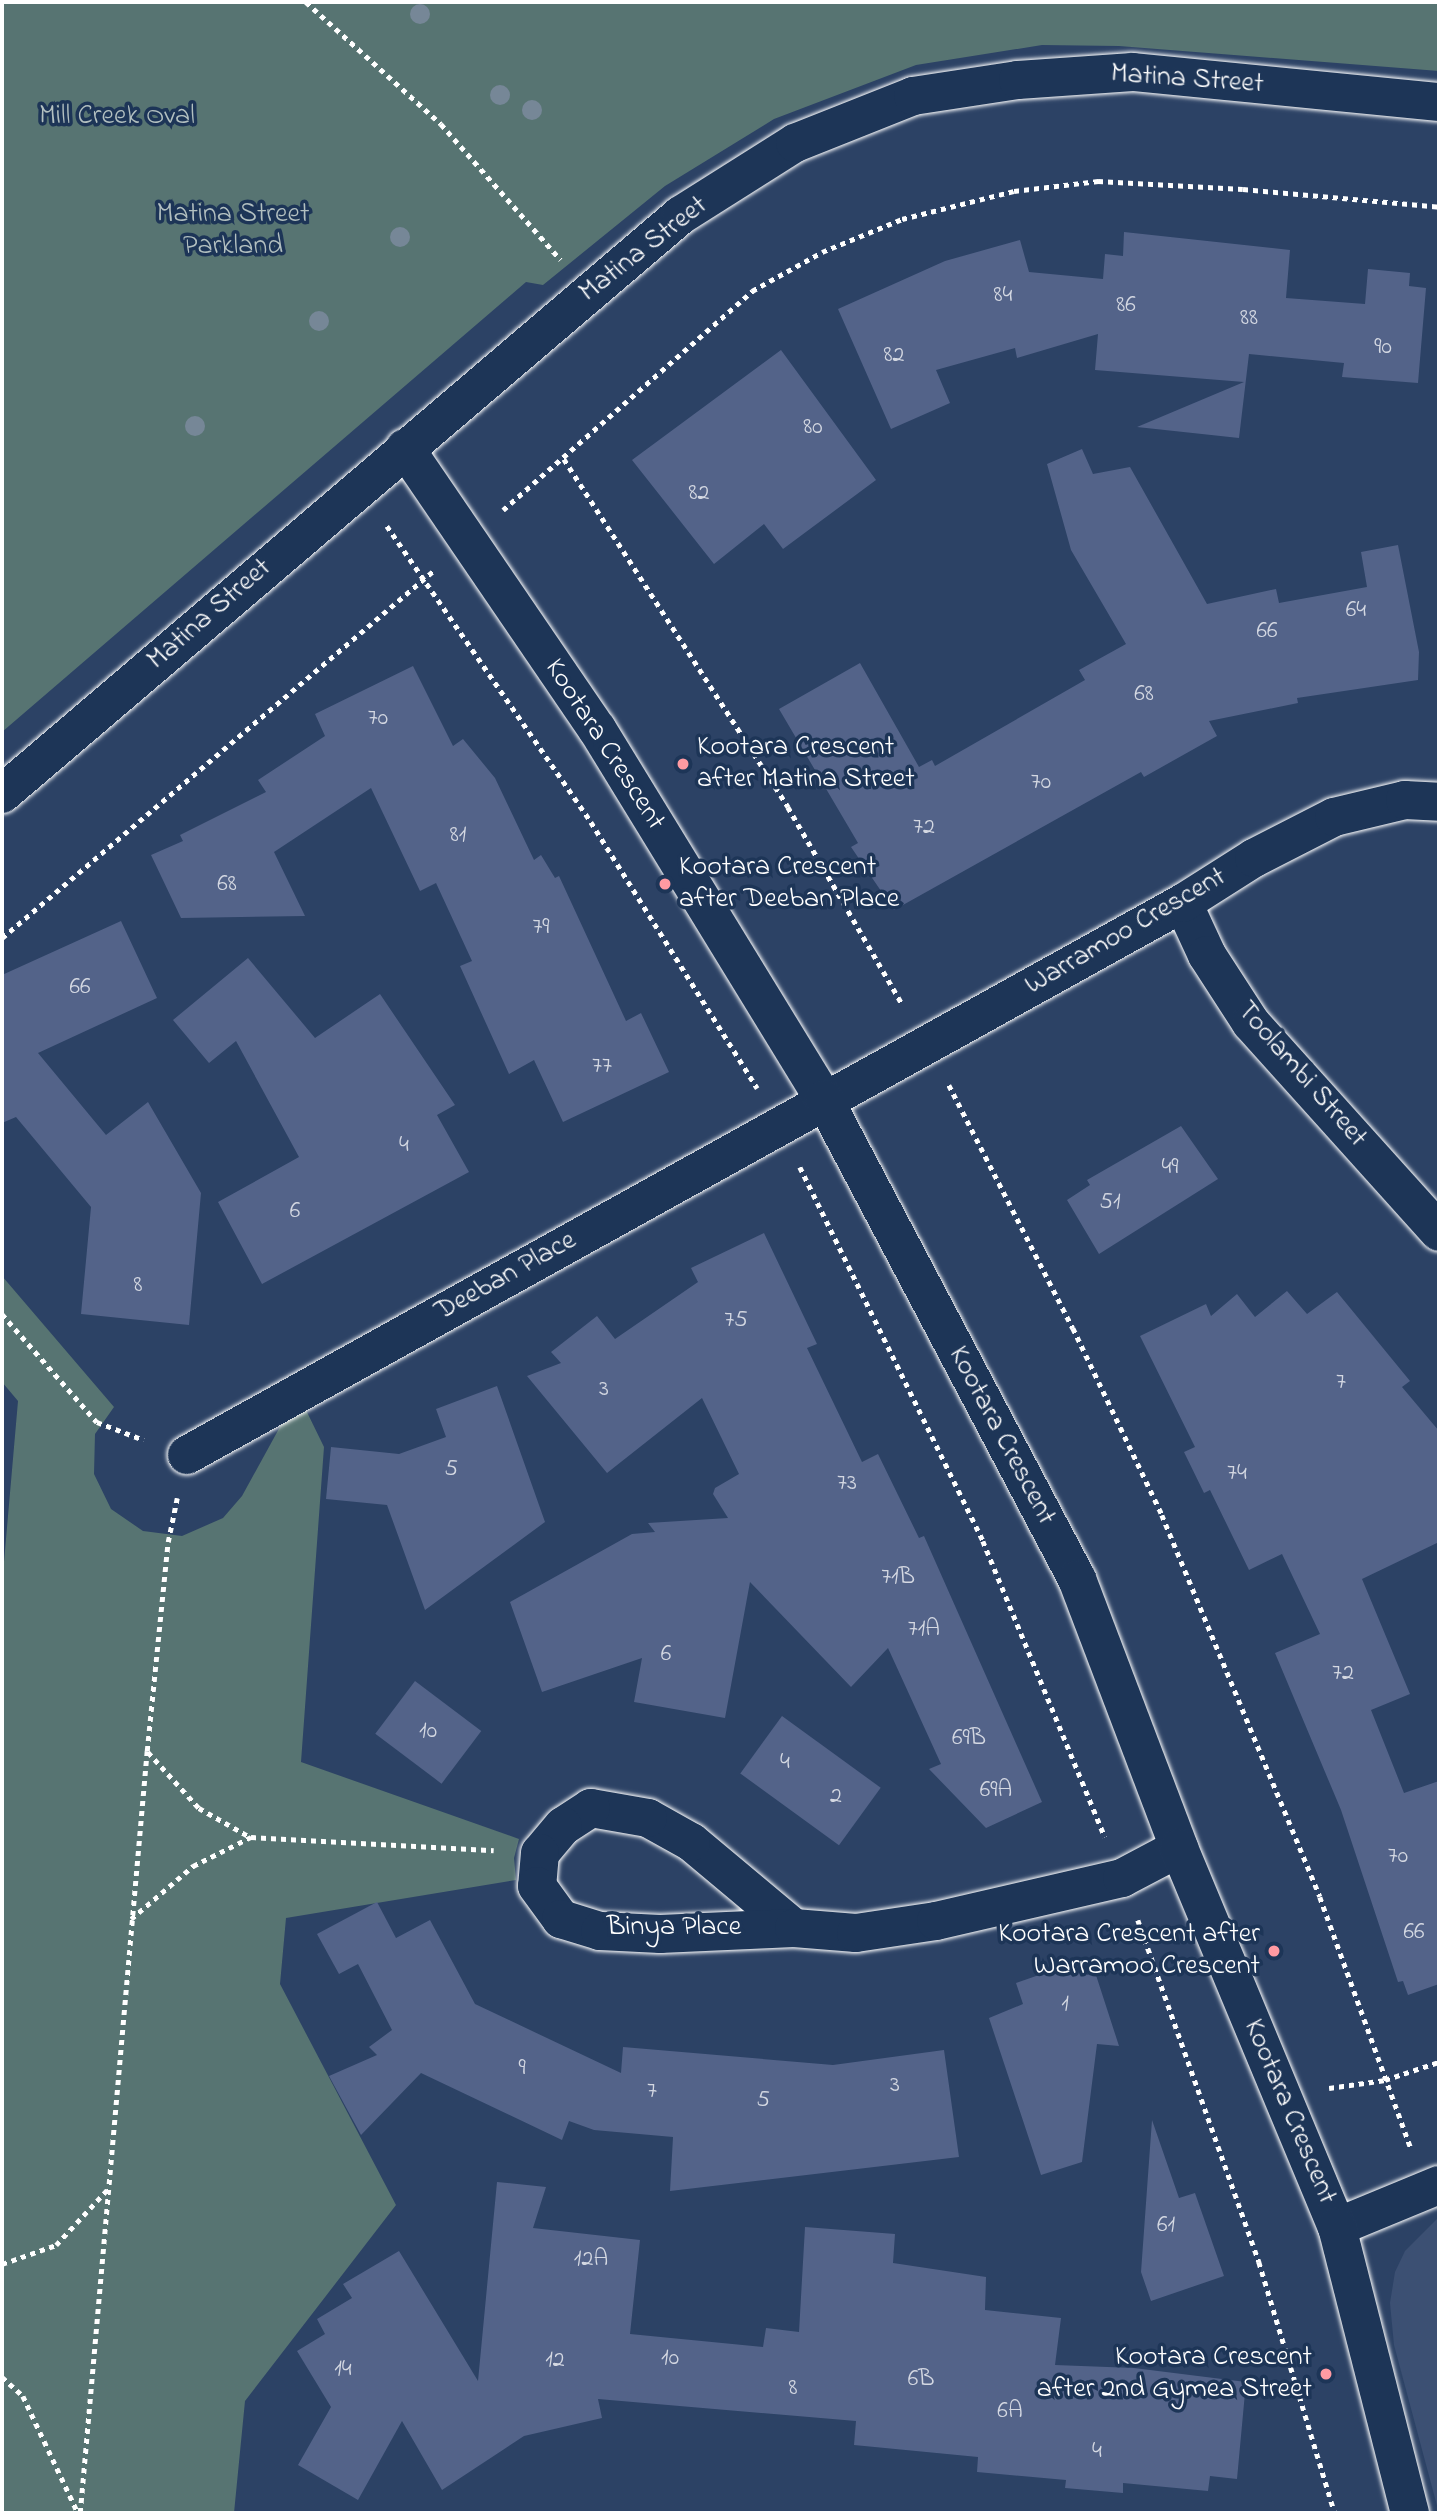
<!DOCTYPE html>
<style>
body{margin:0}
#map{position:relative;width:1441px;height:2515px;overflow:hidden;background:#2c4265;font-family:"Indie Flower",sans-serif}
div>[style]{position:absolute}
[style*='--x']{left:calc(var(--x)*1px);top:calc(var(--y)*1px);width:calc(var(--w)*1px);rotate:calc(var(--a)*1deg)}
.built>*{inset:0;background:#3c5073}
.green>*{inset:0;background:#577472}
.building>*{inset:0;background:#536389;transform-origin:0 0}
.path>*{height:4.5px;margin-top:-2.25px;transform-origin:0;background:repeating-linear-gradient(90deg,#fff 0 5px,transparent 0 10px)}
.roads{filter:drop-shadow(0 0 2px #fff) drop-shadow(0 0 2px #fff)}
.minor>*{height:38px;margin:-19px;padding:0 19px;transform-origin:19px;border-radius:19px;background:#1d3557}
.tertiary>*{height:38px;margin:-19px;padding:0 19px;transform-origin:19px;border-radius:19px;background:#1d3557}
.trees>*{width:20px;height:20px;margin:-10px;border-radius:50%;background:#768797}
.dots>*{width:19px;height:19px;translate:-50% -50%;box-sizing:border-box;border:4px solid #1d3557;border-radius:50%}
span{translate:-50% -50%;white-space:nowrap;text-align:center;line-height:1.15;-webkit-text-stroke:7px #1d3557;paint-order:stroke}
.number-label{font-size:24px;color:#d4d8e2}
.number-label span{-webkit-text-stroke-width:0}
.street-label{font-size:28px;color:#fff}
.park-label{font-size:28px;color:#b3c0c0}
.poi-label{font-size:28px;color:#fff}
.left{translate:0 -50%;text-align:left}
.right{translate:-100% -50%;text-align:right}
.frame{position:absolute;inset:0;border:4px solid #fff;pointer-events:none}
</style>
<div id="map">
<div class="built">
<div style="clip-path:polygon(1439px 2217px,1439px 2513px,1394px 2345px,1390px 2303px,1395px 2272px,1405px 2251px)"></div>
</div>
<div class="green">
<div style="clip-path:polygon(2px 2px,1439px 2px,1439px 71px,1119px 46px,1042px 45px,916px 65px,774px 119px,665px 186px,543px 285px,526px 282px,2px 732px)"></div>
<div style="clip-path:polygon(2px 1276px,114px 1407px,95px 1434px,94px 1474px,111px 1509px,143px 1531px,182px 1536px,223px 1518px,242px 1496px,281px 1425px,305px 1408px,324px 1447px,301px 1762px,519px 1839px,514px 1858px,516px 1880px,286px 1918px,280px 1984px,396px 2205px,245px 2401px,234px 2513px,2px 2513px,2px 1585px,18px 1401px,2px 1382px)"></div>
</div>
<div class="building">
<div style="clip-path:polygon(1124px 232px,1290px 250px,1286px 298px,1365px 304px,1368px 269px,1410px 273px,1409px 286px,1426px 288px,1418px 383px,1342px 377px,1344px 363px,1249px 354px,1239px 438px,1137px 427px,1244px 382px,1095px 370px,1098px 334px,1017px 358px,1015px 348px,936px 370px,950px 403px,891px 429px,838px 309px,945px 261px,1020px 240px,1029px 272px,1103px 279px,1105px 254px,1123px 256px)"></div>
<div style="clip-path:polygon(781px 350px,876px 480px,783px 549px,764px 524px,714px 564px,632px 460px)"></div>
<div style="clip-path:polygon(1082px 449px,1093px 474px,1130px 467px,1207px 604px,1276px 589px,1279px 603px,1367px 587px,1361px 552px,1398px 545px,1419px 652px,1418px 680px,1297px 698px,1298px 703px,1209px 721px,1217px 736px,1144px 777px,1141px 772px,894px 910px,851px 847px,858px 843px,779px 709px,860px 663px,919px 767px,932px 760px,935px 766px,1085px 680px,1079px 670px,1126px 644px,1071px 550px,1047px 464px)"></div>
<div style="clip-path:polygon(413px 666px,453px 746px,463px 739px,495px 778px,534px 860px,541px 855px,555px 878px,559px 876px,626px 1021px,641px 1013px,669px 1072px,563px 1122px,534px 1060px,509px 1074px,460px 966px,472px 961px,436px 883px,420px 891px,371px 788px,274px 852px,305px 916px,181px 918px,151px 855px,183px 841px,180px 835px,266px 792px,258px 780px,325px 736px,315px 714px)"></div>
<div style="clip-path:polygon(121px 921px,157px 998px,38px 1053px,106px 1135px,148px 1102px,201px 1193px,189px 1325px,81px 1314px,91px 1207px,16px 1117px,2px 1123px,2px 975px)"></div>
<div style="clip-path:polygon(248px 958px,315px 1038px,380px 994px,455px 1105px,437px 1115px,469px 1172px,262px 1284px,218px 1202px,299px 1157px,236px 1041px,209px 1063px,173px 1020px)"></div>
<div style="clip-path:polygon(1181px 1126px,1218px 1179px,1099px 1254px,1067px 1200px,1090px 1185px,1087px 1180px)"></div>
<div style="clip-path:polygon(764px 1233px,817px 1344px,807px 1348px,862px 1462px,878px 1454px,919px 1538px,924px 1536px,1042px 1802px,986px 1828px,929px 1769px,941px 1764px,888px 1648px,851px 1687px,750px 1582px,725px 1718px,634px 1702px,642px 1658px,542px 1692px,510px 1602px,632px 1534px,655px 1532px,648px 1523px,728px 1518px,713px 1494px,715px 1488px,739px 1474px,702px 1398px,607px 1473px,527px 1376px,561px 1363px,551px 1352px,597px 1316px,615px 1339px,698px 1282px,691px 1268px)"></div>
<div style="clip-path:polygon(1287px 1291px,1307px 1314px,1337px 1292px,1410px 1381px,1402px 1387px,1439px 1431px,1439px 1542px,1362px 1579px,1410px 1694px,1371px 1710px,1404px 1793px,1439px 1781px,1439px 1984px,1408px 1995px,1403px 1981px,1398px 1982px,1341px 1810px,1275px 1653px,1320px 1634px,1282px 1554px,1249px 1570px,1210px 1490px,1204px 1493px,1184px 1452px,1195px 1447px,1140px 1336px,1206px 1304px,1211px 1316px,1237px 1294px,1255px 1317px)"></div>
<div style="clip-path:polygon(497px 1386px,545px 1522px,425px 1610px,387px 1505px,326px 1499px,331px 1447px,399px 1454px,446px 1437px,436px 1409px)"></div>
<div style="left:415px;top:1681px;width:83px;height:66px;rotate:37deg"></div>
<div style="left:782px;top:1716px;width:122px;height:71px;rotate:36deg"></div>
<div style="clip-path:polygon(377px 1902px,396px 1938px,430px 1920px,475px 2004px,621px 2073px,623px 2047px,833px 2065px,944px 2050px,959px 2157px,670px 2191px,673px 2137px,594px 2130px,569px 2121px,562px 2140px,421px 2073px,361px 2135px,329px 2076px,377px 2055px,369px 2047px,392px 2030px,358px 1964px,339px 1974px,317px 1934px)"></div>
<div style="clip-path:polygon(1082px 1960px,1087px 1975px,1095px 1972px,1119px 2046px,1097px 2044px,1082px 2162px,1041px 2175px,989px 2018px,1023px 2004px,1016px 1983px)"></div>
<div style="clip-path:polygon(1152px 2120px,1179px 2198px,1195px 2193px,1224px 2276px,1151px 2301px,1141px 2272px)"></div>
<div style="clip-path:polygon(497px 2182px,546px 2187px,533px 2228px,640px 2240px,630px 2334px,763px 2347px,766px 2328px,799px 2332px,805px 2227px,895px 2234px,893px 2263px,986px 2277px,985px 2310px,1061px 2318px,1055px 2365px,1134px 2368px,1246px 2382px,1237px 2479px,1210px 2476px,1208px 2491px,1123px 2483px,1123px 2493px,1065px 2488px,1066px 2480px,977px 2472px,978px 2457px,854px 2445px,856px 2421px,598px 2399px,602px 2418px,524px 2436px,442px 2490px,402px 2421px,358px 2500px,298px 2465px,331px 2407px,297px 2351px,325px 2334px,317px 2319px,352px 2298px,343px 2284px,399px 2251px,478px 2381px)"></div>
</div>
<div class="path">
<div style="--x:306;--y:2;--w:182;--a:42.1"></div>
<div style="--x:441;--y:124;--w:181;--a:48.6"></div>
<div style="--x:564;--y:459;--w:414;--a:57.2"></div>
<div style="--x:788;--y:807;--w:229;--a:59.9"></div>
<div style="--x:503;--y:510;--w:332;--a:-41.3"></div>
<div style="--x:752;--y:291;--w:80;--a:-29.1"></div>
<div style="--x:822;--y:252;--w:87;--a:-22.4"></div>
<div style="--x:902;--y:219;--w:115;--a:-14"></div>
<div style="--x:1014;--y:191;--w:85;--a:-6.8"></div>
<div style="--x:1098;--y:181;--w:145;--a:3.2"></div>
<div style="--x:1243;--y:189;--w:197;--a:5.2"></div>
<div style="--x:387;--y:526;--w:359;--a:55.4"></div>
<div style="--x:591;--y:822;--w:314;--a:58"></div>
<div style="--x:2;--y:938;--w:566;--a:-40.41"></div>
<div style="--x:949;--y:1085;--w:273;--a:63"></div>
<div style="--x:1073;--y:1328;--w:207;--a:64.5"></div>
<div style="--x:1162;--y:1515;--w:413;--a:67.5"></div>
<div style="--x:1320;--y:1897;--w:267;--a:70.1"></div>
<div style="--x:800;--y:1167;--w:416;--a:63.9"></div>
<div style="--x:983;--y:1541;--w:320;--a:67.6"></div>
<div style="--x:2;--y:1314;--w:144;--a:48.7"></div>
<div style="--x:97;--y:1422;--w:50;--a:21"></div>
<div style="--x:148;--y:1752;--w:76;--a:47.7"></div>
<div style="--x:199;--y:1808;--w:59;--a:29.6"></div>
<div style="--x:131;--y:1919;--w:82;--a:-40.5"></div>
<div style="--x:193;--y:1866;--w:65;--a:-26.6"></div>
<div style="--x:251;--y:1837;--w:243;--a:3.1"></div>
<div style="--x:1138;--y:1920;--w:363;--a:70.5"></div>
<div style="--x:1259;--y:2262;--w:262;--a:73.2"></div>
<div style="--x:1329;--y:2088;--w:57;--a:-8.1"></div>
<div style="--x:1385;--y:2080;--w:57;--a:-18.4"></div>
<div style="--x:2;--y:2264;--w:57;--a:-19.4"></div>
<div style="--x:56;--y:2245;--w:75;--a:-47.2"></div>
<div style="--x:2;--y:2377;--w:28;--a:42"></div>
<div style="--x:23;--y:2396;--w:129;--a:64.8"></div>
<div style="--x:80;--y:2513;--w:765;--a:-84.98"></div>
<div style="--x:147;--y:1751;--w:210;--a:-84.3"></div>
<div style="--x:168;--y:1542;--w:45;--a:-78.4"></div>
</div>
<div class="roads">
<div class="minor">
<div style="--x:1183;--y:903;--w:57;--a:65.2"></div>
<div style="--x:1207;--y:955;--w:81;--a:57.1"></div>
<div style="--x:1251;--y:1023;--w:281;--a:48"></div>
<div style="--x:187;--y:1455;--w:1139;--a:-29"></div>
<div style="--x:1183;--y:903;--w:84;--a:-32.4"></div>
<div style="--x:1254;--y:858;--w:90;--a:-27.1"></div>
<div style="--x:1334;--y:817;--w:73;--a:-13.5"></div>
<div style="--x:1405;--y:800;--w:34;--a:3"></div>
<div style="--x:794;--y:1928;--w:134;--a:-140.1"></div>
<div style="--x:691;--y:1842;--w:49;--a:-150.8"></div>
<div style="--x:648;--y:1818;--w:58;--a:-170"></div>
<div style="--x:591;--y:1808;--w:33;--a:147"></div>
<div style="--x:563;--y:1826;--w:35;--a:130"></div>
<div style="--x:540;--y:1853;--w:33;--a:95"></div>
<div style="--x:537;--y:1886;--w:41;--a:54"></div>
<div style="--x:561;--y:1919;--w:41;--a:17.1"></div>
<div style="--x:600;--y:1931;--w:60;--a:2.9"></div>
<div style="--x:660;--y:1934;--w:134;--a:-2.6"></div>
<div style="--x:794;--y:1928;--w:62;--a:4.6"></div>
<div style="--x:856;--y:1933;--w:81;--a:-8.5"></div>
<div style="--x:936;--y:1921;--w:191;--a:-13"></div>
<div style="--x:1122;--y:1878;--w:64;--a:-27.8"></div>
<div style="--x:1337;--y:2227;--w:110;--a:-22.4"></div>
</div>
<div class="tertiary">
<div style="--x:405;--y:448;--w:340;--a:55.7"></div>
<div style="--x:597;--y:729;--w:434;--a:58.5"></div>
<div style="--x:824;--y:1099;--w:543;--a:62.21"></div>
<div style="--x:1077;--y:1579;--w:288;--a:69.2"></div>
<div style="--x:1179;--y:1848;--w:411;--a:67.4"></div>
<div style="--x:1337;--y:2227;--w:295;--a:75.7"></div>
<div style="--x:2;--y:794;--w:892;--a:-40.46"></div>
<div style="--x:681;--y:215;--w:135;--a:-32.3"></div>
<div style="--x:795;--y:143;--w:127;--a:-21.7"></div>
<div style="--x:913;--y:96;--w:106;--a:-8.7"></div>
<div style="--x:1018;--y:80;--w:115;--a:-4"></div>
<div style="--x:1133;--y:72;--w:307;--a:5.6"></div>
</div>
</div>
<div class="trees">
<div style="left:420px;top:14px"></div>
<div style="left:500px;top:95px"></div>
<div style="left:532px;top:110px"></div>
<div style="left:400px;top:237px"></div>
<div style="left:319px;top:321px"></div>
<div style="left:195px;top:426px"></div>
</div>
<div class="dots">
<div style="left:683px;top:764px;background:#ff9aa2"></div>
<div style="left:665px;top:884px;background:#ff9aa2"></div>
<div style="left:1274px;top:1951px;background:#ff9aa2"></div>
<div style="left:1326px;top:2374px;background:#ff9aa2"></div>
</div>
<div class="number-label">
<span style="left:1003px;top:296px">84</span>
<span style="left:1126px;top:306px">86</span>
<span style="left:1249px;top:319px">88</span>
<span style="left:1383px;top:348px">90</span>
<span style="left:894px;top:356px">82</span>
<span style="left:813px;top:428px">80</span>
<span style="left:699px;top:494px">82</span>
<span style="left:1356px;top:611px">64</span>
<span style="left:1267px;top:632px">66</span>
<span style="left:1144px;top:695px">68</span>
<span style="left:378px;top:719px">70</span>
<span style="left:1041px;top:783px">70</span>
<span style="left:924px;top:828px">72</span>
<span style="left:458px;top:836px">81</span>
<span style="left:227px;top:885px">68</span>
<span style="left:541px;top:928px">79</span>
<span style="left:80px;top:988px">66</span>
<span style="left:602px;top:1067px">77</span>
<span style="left:404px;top:1146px">4</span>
<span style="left:1170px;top:1168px">49</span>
<span style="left:1110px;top:1203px">51</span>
<span style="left:295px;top:1212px">6</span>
<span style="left:138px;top:1286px">8</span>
<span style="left:736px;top:1321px">75</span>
<span style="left:1341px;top:1383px">7</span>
<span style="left:604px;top:1390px">3</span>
<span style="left:451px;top:1470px">5</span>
<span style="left:1237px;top:1474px">74</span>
<span style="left:847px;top:1484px">73</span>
<span style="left:898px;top:1578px">71B</span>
<span style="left:924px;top:1630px">71A</span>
<span style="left:666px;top:1655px">6</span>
<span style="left:1343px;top:1674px">72</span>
<span style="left:428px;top:1732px">10</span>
<span style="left:969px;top:1739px">69B</span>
<span style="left:785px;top:1763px">4</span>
<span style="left:996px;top:1791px">69A</span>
<span style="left:836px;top:1797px">2</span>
<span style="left:1398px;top:1857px">70</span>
<span style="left:1414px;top:1933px">66</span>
<span style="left:1065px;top:2005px">1</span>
<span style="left:522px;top:2069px">9</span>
<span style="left:895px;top:2086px">3</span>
<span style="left:652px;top:2092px">7</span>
<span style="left:763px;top:2101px">5</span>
<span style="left:1166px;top:2226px">61</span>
<span style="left:591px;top:2260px">12A</span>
<span style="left:670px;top:2359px">10</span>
<span style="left:555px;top:2361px">12</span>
<span style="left:343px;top:2370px">14</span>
<span style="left:921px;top:2380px">6B</span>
<span style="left:793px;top:2389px">8</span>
<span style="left:1010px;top:2412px">6A</span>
<span style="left:1097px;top:2452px">4</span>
</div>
<div class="street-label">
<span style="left:1187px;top:80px;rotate:4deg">Matina Street</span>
<span style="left:644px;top:250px;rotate:-38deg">Matina Street</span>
<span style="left:210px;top:615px;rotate:-41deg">Matina Street</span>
<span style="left:604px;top:745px;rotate:57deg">Kootara Crescent</span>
<span style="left:1126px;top:932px;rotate:-30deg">Warramoo Crescent</span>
<span style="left:1301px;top:1075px;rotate:49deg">Toolambi Street</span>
<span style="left:506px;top:1277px;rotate:-29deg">Deeban Place</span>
<span style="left:1001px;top:1436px;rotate:62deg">Kootara Crescent</span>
<span style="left:674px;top:1928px">Binya Place</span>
<span style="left:1289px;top:2112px;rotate:67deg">Kootara Crescent</span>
</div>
<div class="park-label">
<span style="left:117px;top:117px">Mill Creek Oval</span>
<span style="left:233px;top:231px">Matina Street<br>Parkland</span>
</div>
<div class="poi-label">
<span class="left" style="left:697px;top:764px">Kootara Crescent<br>after Matina Street</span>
<span class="left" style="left:679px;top:884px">Kootara Crescent<br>after Deeban Place</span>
<span class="right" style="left:1260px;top:1951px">Kootara Crescent after<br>Warramoo Crescent</span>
<span class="right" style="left:1312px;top:2374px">Kootara Crescent<br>after 2nd Gymea Street</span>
</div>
<div class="frame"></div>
</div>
